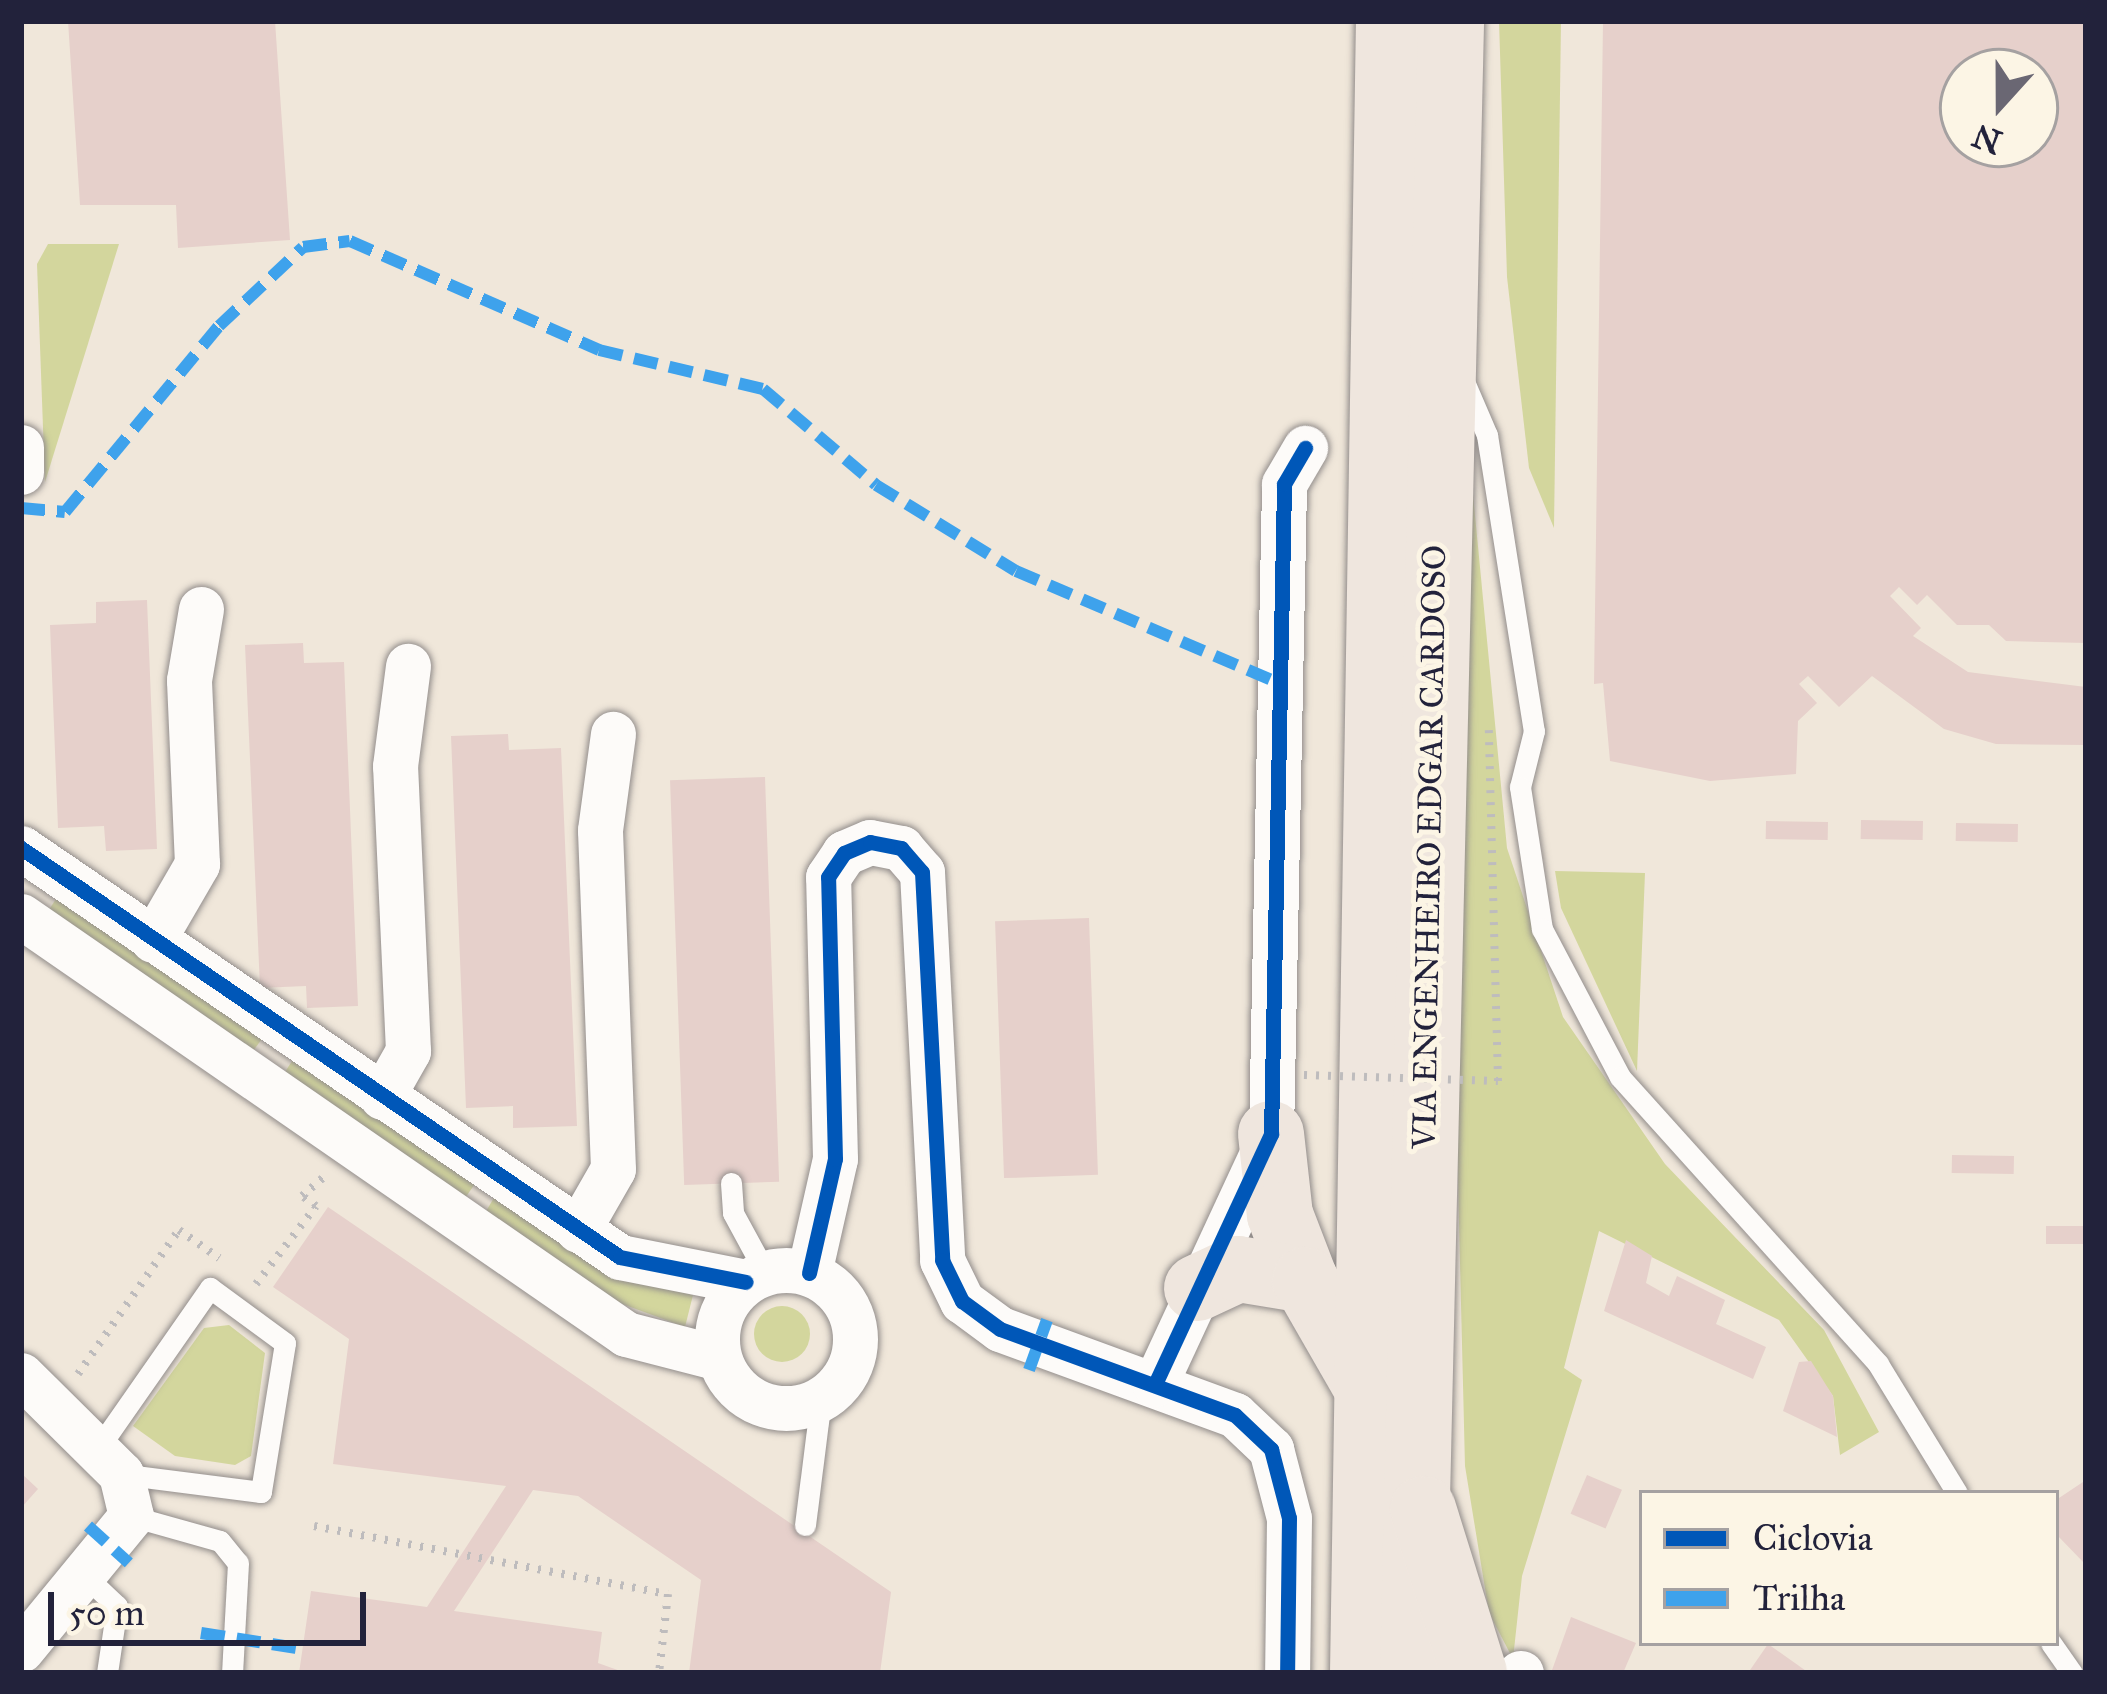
<!DOCTYPE html>
<style>
body{margin:0}
#map{position:relative;width:2107px;height:1694px;overflow:hidden;background:#f0e7da;font-family:"IM FELL Great Primer",serif}
div>[style]{position:absolute}
[style*='--x']{left:calc(var(--x)*1px);top:calc(var(--y)*1px);width:calc(var(--w)*1px);rotate:calc(var(--a)*1deg)}
.green>*{inset:0;background:#d3d69d}
.round{border-radius:50%}
.building>*{inset:0;background:#e6d0cb;transform-origin:0 0}
.path>*{height:8px;margin-top:-4px;transform-origin:0;background:repeating-linear-gradient(90deg,#bebcbd 0 3px,transparent 0 12px)}
.roads{filter:drop-shadow(0 0 3px #938e8c) drop-shadow(0 0 3px #938e8c)}
.service>*{height:21px;margin:-10.5px;padding:0 10.5px;transform-origin:10.5px;border-radius:10.5px;background:#fdfbf9}
.minor>*{height:45px;margin:-22.5px;padding:0 22.5px;transform-origin:22.5px;border-radius:22.5px;background:#fdfbf9}
.minor>.ring{margin:-22.5px;padding:0;box-sizing:content-box;background:none;border:45px solid #fdfbf9;border-radius:50%}
.primary>*{height:66px;margin:-33px;padding:0 33px;transform-origin:33px;border-radius:33px;background:#efe6de}
.motorway>*{height:66px;margin:-33px;padding:0 33px;transform-origin:33px;border-radius:33px;background:#efe6de}
.path-bridge>*{height:8px;margin-top:-4px;transform-origin:0;background:repeating-linear-gradient(90deg,#bebcbd 0 3px,transparent 0 12px)}
.quiet>*{height:12px;margin-top:-6px;transform-origin:0;background:repeating-linear-gradient(90deg,#3ea2ec 0 24px,transparent 0 36px)}
.cycleway>*{height:15px;margin:-7.5px;padding:0 7.5px;transform-origin:7.5px;border-radius:7.5px;background:#0057b8}
span{translate:-50% -50%;white-space:nowrap;text-align:center;line-height:1.15;-webkit-text-stroke:10px #fcf5e5;paint-order:stroke}
.street-label{font-size:33px;color:#22223b}
.frame{position:absolute;inset:0;border:24px solid #22223b;pointer-events:none}
.legend{position:absolute;left:1639px;top:1490px;width:420px;height:156px;box-sizing:border-box;background:#fcf5e5;border:3px solid #a5a1a1;margin:0;padding:15px 21px;list-style:none;font-size:36px;color:#22223b}
.legend li{display:flex;align-items:center;gap:24px;height:60px}
.legend b{width:60px;border:3px solid #a5a1a1}
.north{position:absolute;left:1939px;top:48px;width:120px;height:120px;box-sizing:border-box;background:#fcf5e5;border:3px solid #a5a1a1;border-radius:50%;rotate:201deg;font-size:33px;font-weight:700;line-height:48px;text-align:center;color:#22223b}
.north::after{content:'';display:block;margin:auto;width:42px;height:54px;background:#6a6773;clip-path:polygon(50% 0,100% 100%,50% 72%,0 100%)}
.scale{position:absolute;left:48px;top:1592px;width:318px;height:54px;box-sizing:border-box;border:6px solid #22223b;border-top:0;padding-left:15px;font-size:36px;line-height:42px;white-space:nowrap;color:#22223b;-webkit-text-stroke:9px #fcf5e5;paint-order:stroke}
</style>
<div id="map">
<div class="green">
<div style="clip-path:polygon(1499px 21px,1561px 21px,1554px 528px,1529px 468px,1507px 277px)"></div>
<div style="clip-path:polygon(48px 244px,119px 244px,45px 482px,37px 264px)"></div>
<div style="clip-path:polygon(1467px 432px,1507px 848px,1563px 1017px,1665px 1164px,1824px 1330px,1879px 1432px,1840px 1455px,1833px 1396px,1779px 1320px,1599px 1231px,1564px 1368px,1582px 1380px,1522px 1576px,1513px 1659px,1489px 1613px,1465px 1466px,1454px 1019px)"></div>
<div style="clip-path:polygon(1555px 871px,1645px 873px,1637px 1071px,1561px 908px)"></div>
<div style="clip-path:polygon(61px 891px,267px 1032px,248px 1058px,47px 913px)"></div>
<div style="clip-path:polygon(294px 1058px,479px 1178px,463px 1201px,285px 1072px)"></div>
<div style="clip-path:polygon(498px 1191px,614px 1271px,693px 1295px,685px 1327px,595px 1294px,482px 1218px)"></div>
<div class="round" style="left:754px;top:1306px;width:56px;height:56px"></div>
<div style="clip-path:polygon(229px 1325px,265px 1353px,251px 1456px,235px 1465px,175px 1456px,133px 1426px,204px 1328px)"></div>
</div>
<div class="building">
<div style="clip-path:polygon(68px 21px,275px 21px,290px 240px,178px 248px,176px 205px,80px 205px)"></div>
<div style="clip-path:polygon(evenodd,1603px 21px,2086px 21px,2086px 643px,2006px 641px,1989px 625px,1957px 625px,1927px 595px,1917px 605px,1899px 587px,1890px 596px,1921px 628px,1913px 636px,1968px 672px,2086px 687px,2086px 745px,1996px 744px,1944px 729px,1872px 676px,1839px 707px,1808px 676px,1799px 684px,1817px 703px,1798px 721px,1796px 774px,1710px 781px,1610px 761px,1603px 683px,1594px 684px,1603px 21px,1963px 72px,2035px 72px,2035px 144px,1963px 144px,1963px 72px)"></div>
<div style="clip-path:polygon(147px 600px,157px 849px,106px 851px,104px 826px,58px 828px,50px 625px,96px 623px,96px 602px)"></div>
<div style="clip-path:polygon(303px 643px,304px 663px,344px 662px,358px 1006px,307px 1008px,306px 986px,260px 988px,245px 645px)"></div>
<div style="clip-path:polygon(508px 734px,509px 750px,561px 748px,577px 1126px,513px 1128px,513px 1106px,466px 1108px,451px 736px)"></div>
<div style="left:765px;top:777px;width:405px;height:95px;rotate:88deg"></div>
<div style="left:1861px;top:820px;width:62px;height:19px;rotate:1deg"></div>
<div style="left:1766px;top:821px;width:62px;height:18px;rotate:1deg"></div>
<div style="left:1956px;top:823px;width:62px;height:18px;rotate:1deg"></div>
<div style="left:1089px;top:918px;width:257px;height:94px;rotate:88deg"></div>
<div style="left:1952px;top:1155px;width:62px;height:18px;rotate:1deg"></div>
<div style="clip-path:polygon(328px 1207px,891px 1592px,880px 1673px,689px 1673px,701px 1580px,578px 1496px,533px 1490px,454px 1611px,602px 1632px,598px 1663px,626px 1673px,299px 1673px,311px 1591px,427px 1607px,506px 1486px,333px 1464px,349px 1339px,273px 1287px)"></div>
<div style="left:2046px;top:1226px;width:40px;height:18px"></div>
<div style="clip-path:polygon(1626px 1240px,1652px 1256px,1646px 1283px,1669px 1296px,1677px 1276px,1725px 1300px,1716px 1324px,1766px 1347px,1753px 1379px,1604px 1311px)"></div>
<div style="clip-path:polygon(1811px 1361px,1833px 1396px,1837px 1437px,1783px 1411px,1799px 1362px)"></div>
<div style="clip-path:polygon(21px 1473px,38px 1489px,21px 1508px)"></div>
<div style="left:1587px;top:1475px;width:38px;height:42px;rotate:23deg"></div>
<div style="clip-path:polygon(2086px 1480px,2086px 1565px,2056px 1534px,2056px 1500px)"></div>
<div style="clip-path:polygon(1571px 1617px,1636px 1643px,1623px 1673px,1551px 1673px)"></div>
<div style="clip-path:polygon(1768px 1644px,1809px 1673px,1748px 1673px)"></div>
</div>
<div class="path">
<div style="--x:256;--y:1284;--w:98;--a:-52.4"></div>
<div style="--x:316;--y:1206;--w:17;--a:-144"></div>
<div style="--x:302;--y:1196;--w:28;--a:-41"></div>
<div style="--x:78;--y:1374;--w:176;--a:-55"></div>
<div style="--x:179;--y:1230;--w:49;--a:35"></div>
<div style="--x:314;--y:1526;--w:360;--a:10.9"></div>
<div style="--x:668;--y:1594;--w:80;--a:96.5"></div>
</div>
<div class="roads">
<div class="service">
<div style="--x:1465;--y:384;--w:56;--a:66.7"></div>
<div style="--x:1487;--y:435;--w:300;--a:81"></div>
<div style="--x:1534;--y:731;--w:58;--a:104"></div>
<div style="--x:1520;--y:787;--w:144;--a:81.2"></div>
<div style="--x:1542;--y:929;--w:167;--a:62.2"></div>
<div style="--x:1620;--y:1077;--w:386;--a:48"></div>
<div style="--x:1878;--y:1364;--w:151;--a:58.5"></div>
<div style="--x:731;--y:1183;--w:30;--a:86"></div>
<div style="--x:733;--y:1213;--w:67;--a:61.5"></div>
<div style="--x:99;--y:1447;--w:194;--a:-55.1"></div>
<div style="--x:210;--y:1288;--w:93;--a:36.3"></div>
<div style="--x:285;--y:1343;--w:151;--a:99.2"></div>
<div style="--x:261;--y:1492;--w:141;--a:-172.7"></div>
<div style="--x:131;--y:1516;--w:92;--a:15.7"></div>
<div style="--x:220;--y:1541;--w:28;--a:51"></div>
<div style="--x:238;--y:1563;--w:110;--a:93.1"></div>
<div style="--x:805;--y:1525;--w:127;--a:-82.8"></div>
<div style="--x:85;--y:1576;--w:44;--a:43.2"></div>
<div style="--x:117;--y:1606;--w:68;--a:98.5"></div>
<div style="--x:2051;--y:1643;--w:37;--a:55"></div>
</div>
<div class="minor">
<div style="--x:21;--y:447;--w:25;--a:90"></div>
<div style="--x:21;--y:848;--w:725;--a:34.33"></div>
<div style="--x:620;--y:1257;--w:128;--a:11.2"></div>
<div style="--x:21;--y:916;--w:735;--a:34.64"></div>
<div style="--x:626;--y:1334;--w:96;--a:14.5"></div>
<div style="--x:153;--y:940;--w:88;--a:-59.9"></div>
<div style="--x:197;--y:864;--w:184;--a:-92.5"></div>
<div style="--x:189;--y:680;--w:72;--a:-80.4"></div>
<div style="--x:382;--y:1097;--w:53;--a:-60.5"></div>
<div style="--x:408;--y:1051;--w:285;--a:-92.6"></div>
<div style="--x:395;--y:766;--w:101;--a:-82.6"></div>
<div style="--x:578;--y:1230;--w:70;--a:-60.2"></div>
<div style="--x:613;--y:1169;--w:339;--a:-92.2"></div>
<div style="--x:600;--y:830;--w:97;--a:-82.3"></div>
<div class="ring" style="left:717px;top:1270px;width:93px;height:93px"></div>
<div style="--x:809;--y:1273;--w:117;--a:-77.2"></div>
<div style="--x:835;--y:1159;--w:282;--a:-91.4"></div>
<div style="--x:828;--y:877;--w:29;--a:-56"></div>
<div style="--x:844;--y:853;--w:28;--a:-23"></div>
<div style="--x:870;--y:842;--w:32;--a:11"></div>
<div style="--x:901;--y:848;--w:32;--a:49"></div>
<div style="--x:922;--y:872;--w:389;--a:87"></div>
<div style="--x:942;--y:1260;--w:46;--a:64"></div>
<div style="--x:962;--y:1301;--w:47;--a:36.4"></div>
<div style="--x:1000;--y:1329;--w:250;--a:20.1"></div>
<div style="--x:1235;--y:1415;--w:50;--a:43.4"></div>
<div style="--x:1271;--y:1449;--w:71;--a:75.4"></div>
<div style="--x:1289;--y:1518;--w:155;--a:90.7"></div>
<div style="--x:21;--y:1375;--w:141;--a:44.7"></div>
<div style="--x:121;--y:1474;--w:43;--a:76.6"></div>
<div style="--x:131;--y:1516;--w:173;--a:129.4"></div>
<div style="--x:1155;--y:1384;--w:276;--a:-65.1"></div>
<div style="--x:1271;--y:1134;--w:650;--a:-88.85"></div>
<div style="--x:1284;--y:484;--w:42;--a:-59.7"></div>
<div style="--x:1520;--y:1673;--w:1;--a:0"></div>
</div>
<div class="primary">
<div style="--x:1271;--y:1134;--w:81;--a:83.7"></div>
<div style="--x:1280;--y:1215;--w:70;--a:69"></div>
<div style="--x:1197;--y:1288;--w:45;--a:-24.9"></div>
<div style="--x:1238;--y:1269;--w:68;--a:9.3"></div>
<div style="--x:1305;--y:1280;--w:125;--a:60.1"></div>
<div style="--x:1363;--y:1673;--w:1652;--a:-89.1"></div>
<div style="--x:1413;--y:1673;--w:1652;--a:-88.68"></div>
</div>
<div class="motorway">
<div style="--x:1423;--y:1509;--w:172;--a:72.7"></div>
</div>
</div>
<div class="path-bridge">
<div style="--x:1304;--y:1075;--w:194;--a:1.8"></div>
<div style="--x:1498;--y:1081;--w:353;--a:-91.5"></div>
</div>
<div class="quiet">
<div style="--x:21;--y:508;--w:44;--a:5.2"></div>
<div style="--x:65;--y:512;--w:241;--a:-50.4"></div>
<div style="--x:219;--y:326;--w:115;--a:-43.2"></div>
<div style="--x:303;--y:247;--w:47;--a:-7.3"></div>
<div style="--x:350;--y:241;--w:272;--a:23.6"></div>
<div style="--x:599;--y:350;--w:169;--a:13.4"></div>
<div style="--x:763;--y:389;--w:148;--a:40.3"></div>
<div style="--x:876;--y:485;--w:164;--a:31.6"></div>
<div style="--x:1016;--y:571;--w:283;--a:23.1"></div>
<div style="--x:1029;--y:1370;--w:53;--a:-70.2"></div>
<div style="--x:88;--y:1526;--w:55;--a:42.1"></div>
<div style="--x:201;--y:1633;--w:97;--a:8.9"></div>
</div>
<div class="cycleway">
<div style="--x:21;--y:848;--w:725;--a:34.33"></div>
<div style="--x:620;--y:1257;--w:128;--a:11.2"></div>
<div style="--x:809;--y:1273;--w:117;--a:-77.2"></div>
<div style="--x:835;--y:1159;--w:282;--a:-91.4"></div>
<div style="--x:828;--y:877;--w:29;--a:-56"></div>
<div style="--x:844;--y:853;--w:28;--a:-23"></div>
<div style="--x:870;--y:842;--w:32;--a:11"></div>
<div style="--x:901;--y:848;--w:32;--a:49"></div>
<div style="--x:922;--y:872;--w:389;--a:87"></div>
<div style="--x:942;--y:1260;--w:46;--a:64"></div>
<div style="--x:962;--y:1301;--w:47;--a:36.4"></div>
<div style="--x:1000;--y:1329;--w:250;--a:20.1"></div>
<div style="--x:1235;--y:1415;--w:50;--a:43.4"></div>
<div style="--x:1271;--y:1449;--w:71;--a:75.4"></div>
<div style="--x:1289;--y:1518;--w:155;--a:90.7"></div>
<div style="--x:1155;--y:1384;--w:276;--a:-65.1"></div>
<div style="--x:1271;--y:1134;--w:650;--a:-88.85"></div>
<div style="--x:1284;--y:484;--w:42;--a:-59.7"></div>
</div>
<div class="street-label">
<span style="left:1430px;top:847px;rotate:-89deg">VIA ENGENHEIRO EDGAR CARDOSO</span>
</div>
<div class="frame"></div>
<ul class="legend">
<li><b style="height:15px;background:#0057b8"></b>Ciclovia</li>
<li><b style="height:15px;background:#3ea2ec"></b>Trilha</li>
</ul>
<div class="north">N</div>
<div class="scale">50 m</div>
</div>
